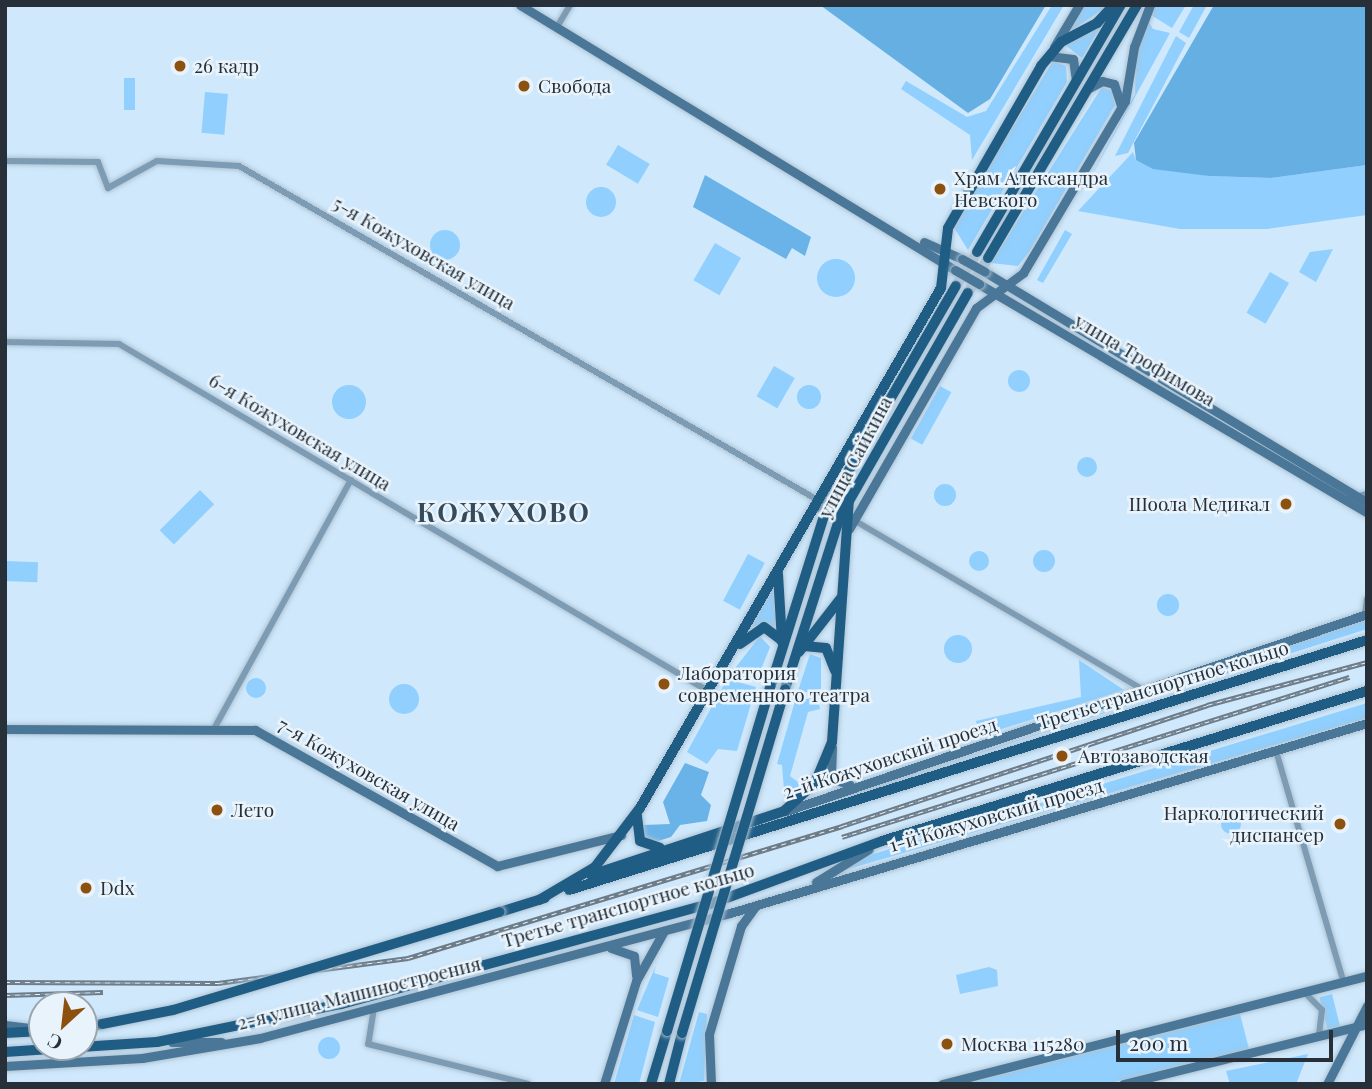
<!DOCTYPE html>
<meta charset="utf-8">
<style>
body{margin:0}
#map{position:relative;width:1372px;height:1089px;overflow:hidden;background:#cfe8fb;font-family:"Playfair Display",serif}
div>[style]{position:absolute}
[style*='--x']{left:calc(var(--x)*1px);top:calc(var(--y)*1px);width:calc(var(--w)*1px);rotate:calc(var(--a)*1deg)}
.green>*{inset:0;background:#90cffe;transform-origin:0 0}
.round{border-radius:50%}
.forest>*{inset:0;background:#6ab3e8}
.water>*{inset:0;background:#66afe3}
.primary-tunnel>*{height:10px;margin-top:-5px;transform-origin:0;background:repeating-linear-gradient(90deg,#adc3d4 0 10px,transparent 0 15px)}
.roads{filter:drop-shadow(0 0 2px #adc3d4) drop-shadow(0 0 2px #adc3d4)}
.street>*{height:6px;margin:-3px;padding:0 3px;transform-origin:3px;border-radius:3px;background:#7d9bb2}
.secondary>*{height:9px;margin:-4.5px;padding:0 4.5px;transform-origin:4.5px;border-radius:4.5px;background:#4a7798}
.primary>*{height:10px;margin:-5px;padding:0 5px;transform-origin:5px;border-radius:5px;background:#205d85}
.rail>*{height:4.5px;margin-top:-2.25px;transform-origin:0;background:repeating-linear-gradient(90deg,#e9f3fb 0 5px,#6d7c89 0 10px);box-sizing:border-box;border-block:2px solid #6d7c89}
.bridges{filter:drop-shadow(0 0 2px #adc3d4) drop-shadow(0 0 2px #adc3d4)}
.secondary-bridge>*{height:9px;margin:-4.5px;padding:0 4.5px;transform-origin:4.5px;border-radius:4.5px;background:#4a7798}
.primary-bridge>*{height:10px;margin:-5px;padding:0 5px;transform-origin:5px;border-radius:5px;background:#205d85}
.dots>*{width:19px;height:19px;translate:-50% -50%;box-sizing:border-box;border:4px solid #e9f3fb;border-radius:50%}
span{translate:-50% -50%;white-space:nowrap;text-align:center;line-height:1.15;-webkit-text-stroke:5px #e9f3fb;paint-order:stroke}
.poi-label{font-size:19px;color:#273038}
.left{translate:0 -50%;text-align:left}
.right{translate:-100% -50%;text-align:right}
.street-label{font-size:19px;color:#273038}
.district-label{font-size:26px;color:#354a5a;font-weight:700;letter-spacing:2px}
.frame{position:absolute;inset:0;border:7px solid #273038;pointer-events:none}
.north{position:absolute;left:28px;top:991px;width:70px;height:70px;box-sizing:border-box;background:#e9f3fb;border:2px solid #9ba5ad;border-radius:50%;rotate:207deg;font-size:19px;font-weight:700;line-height:28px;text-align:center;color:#273038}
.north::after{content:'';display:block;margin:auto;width:24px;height:32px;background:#8c510e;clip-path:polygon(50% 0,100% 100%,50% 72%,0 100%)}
.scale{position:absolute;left:1116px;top:1030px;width:217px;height:32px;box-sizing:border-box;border:4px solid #273038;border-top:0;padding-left:9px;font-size:21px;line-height:24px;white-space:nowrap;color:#273038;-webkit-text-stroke:5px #e9f3fb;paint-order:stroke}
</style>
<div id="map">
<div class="green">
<div style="clip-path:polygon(1052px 5px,1064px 5px,972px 160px,970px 135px,901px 89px,906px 81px,967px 117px,986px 111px)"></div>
<div style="clip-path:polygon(1083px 5px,1109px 5px,1066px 34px,1066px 33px)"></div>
<div style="clip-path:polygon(1155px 5px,1186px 5px,1172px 28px,1151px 15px)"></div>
<div style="clip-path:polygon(1194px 5px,1207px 5px,1189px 38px,1179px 32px)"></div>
<div style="clip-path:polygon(1147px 19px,1153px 29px,1170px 33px,1074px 208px,1135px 94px,1136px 52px)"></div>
<div style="clip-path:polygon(1100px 27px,1082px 58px,1065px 45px)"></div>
<div style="clip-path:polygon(1176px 36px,1186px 43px,1128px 153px,1115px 156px)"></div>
<div style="clip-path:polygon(1053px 61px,1066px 66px,1067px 82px,968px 250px,953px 226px)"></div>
<div style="left:124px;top:78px;width:11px;height:32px"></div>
<div style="clip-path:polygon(1102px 87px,1112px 91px,1115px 105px,1029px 252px,1018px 266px,991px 263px)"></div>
<div style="left:205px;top:92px;width:23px;height:41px;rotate:5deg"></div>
<div style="left:618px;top:145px;width:37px;height:23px;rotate:31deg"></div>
<div style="clip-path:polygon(1133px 152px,1136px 160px,1209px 176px,1271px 178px,1367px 165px,1367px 215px,1267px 229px,1180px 229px,1078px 211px)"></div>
<div class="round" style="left:586px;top:187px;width:30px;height:30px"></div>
<div style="clip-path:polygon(1065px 230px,1072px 234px,1043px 283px,1037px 280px)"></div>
<div class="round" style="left:430px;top:230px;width:30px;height:30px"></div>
<div style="left:715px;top:243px;width:30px;height:43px;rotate:30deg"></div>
<div style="clip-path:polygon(1333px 249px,1316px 282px,1299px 272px,1310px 252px)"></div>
<div class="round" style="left:817px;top:259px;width:38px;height:38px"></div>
<div style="left:1270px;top:272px;width:22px;height:47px;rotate:30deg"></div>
<div style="left:774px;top:366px;width:24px;height:35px;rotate:30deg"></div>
<div class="round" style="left:1008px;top:370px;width:22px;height:22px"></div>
<div class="round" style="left:332px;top:385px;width:34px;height:34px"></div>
<div class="round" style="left:797px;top:385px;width:24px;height:24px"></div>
<div style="left:940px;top:386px;width:13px;height:60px;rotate:29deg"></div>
<div class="round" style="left:1077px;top:457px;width:20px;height:20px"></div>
<div class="round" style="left:934px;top:484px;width:22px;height:22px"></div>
<div style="left:200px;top:490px;width:20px;height:57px;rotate:45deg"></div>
<div class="round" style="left:1033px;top:550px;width:22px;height:22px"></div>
<div class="round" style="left:969px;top:551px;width:20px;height:20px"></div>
<div style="left:748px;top:554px;width:19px;height:53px;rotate:28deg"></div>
<div style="left:5px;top:561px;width:33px;height:20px;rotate:2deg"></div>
<div style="clip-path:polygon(773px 585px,776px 626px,750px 626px)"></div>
<div class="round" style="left:1157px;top:594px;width:22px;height:22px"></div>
<div style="clip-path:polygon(1367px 620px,1367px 629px,843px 797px,1129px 704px,1178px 678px)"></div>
<div class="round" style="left:944px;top:635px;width:28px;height:28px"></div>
<div style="clip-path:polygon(760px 636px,770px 647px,756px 682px,729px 676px)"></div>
<div style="clip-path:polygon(810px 654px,821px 658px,821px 689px,797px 694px)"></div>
<div style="clip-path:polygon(1079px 660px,1124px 690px,980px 736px,976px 721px,1081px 697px)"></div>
<div class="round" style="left:246px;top:678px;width:20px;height:20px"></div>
<div style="clip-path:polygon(727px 679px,756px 687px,737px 751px,718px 749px,707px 764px,687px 752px)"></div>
<div class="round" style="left:389px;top:684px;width:30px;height:30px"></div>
<div style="clip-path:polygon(818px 697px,820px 709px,808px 712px,790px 776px,803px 786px,785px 802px,782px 765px,777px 764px,795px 701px)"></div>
<div style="clip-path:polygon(1367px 703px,1367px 718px,845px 870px,867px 856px)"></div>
<div class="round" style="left:1221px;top:814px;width:20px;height:20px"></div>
<div style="clip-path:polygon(656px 965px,654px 973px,669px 978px,658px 1017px,637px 1010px)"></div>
<div style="clip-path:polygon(989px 967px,997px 970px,998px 986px,960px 994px,956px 975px)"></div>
<div style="left:1332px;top:994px;width:33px;height:13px;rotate:76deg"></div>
<div style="clip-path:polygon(699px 1012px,707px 1014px,704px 1081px,679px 1084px)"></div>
<div style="clip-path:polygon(1240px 1014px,1249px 1049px,1106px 1084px,965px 1084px)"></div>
<div style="clip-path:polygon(634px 1015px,655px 1022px,639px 1084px,614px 1084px)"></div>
<div class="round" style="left:318px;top:1037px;width:22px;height:22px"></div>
<div style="clip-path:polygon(1308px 1054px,1296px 1084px,1230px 1084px,1226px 1071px)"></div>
</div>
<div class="forest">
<div style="clip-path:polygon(705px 175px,811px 237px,805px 256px,792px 248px,786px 259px,693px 207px)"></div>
<div style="clip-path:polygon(685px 763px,709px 772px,701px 795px,711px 805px,707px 821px,680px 825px,671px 837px,652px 843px,643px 835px,644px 825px,670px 824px,663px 802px)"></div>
</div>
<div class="water">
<div style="clip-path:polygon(820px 5px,1046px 5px,990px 99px,968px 113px)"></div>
<div style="clip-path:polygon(1214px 5px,1367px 5px,1367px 165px,1271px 178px,1209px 176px,1153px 169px,1136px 160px,1134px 143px)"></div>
</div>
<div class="primary-tunnel">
<div style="--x:956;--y:286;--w:40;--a:-58"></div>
<div style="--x:968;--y:293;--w:40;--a:-60.3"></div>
</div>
<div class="roads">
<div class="street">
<div style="--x:557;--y:27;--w:26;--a:-59"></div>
<div style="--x:5;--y:161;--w:93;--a:0.6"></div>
<div style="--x:98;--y:162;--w:28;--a:69"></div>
<div style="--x:108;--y:188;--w:56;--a:-28.9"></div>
<div style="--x:157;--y:161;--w:82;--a:3.5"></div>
<div style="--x:239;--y:166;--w:666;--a:29.99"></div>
<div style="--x:5;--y:342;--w:114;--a:1"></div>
<div style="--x:119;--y:344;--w:684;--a:30.5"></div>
<div style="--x:1343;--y:500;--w:25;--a:-14"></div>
<div style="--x:818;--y:509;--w:28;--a:-52"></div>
<div style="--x:852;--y:519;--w:334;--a:30.4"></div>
<div style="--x:1365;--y:615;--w:16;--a:-83"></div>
<div style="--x:215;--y:727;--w:282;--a:-61.2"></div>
<div style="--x:1276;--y:751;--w:242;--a:73.7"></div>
<div style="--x:1305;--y:993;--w:24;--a:45"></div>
<div style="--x:1322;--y:1010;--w:26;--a:97"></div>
<div style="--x:374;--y:1008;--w:36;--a:99"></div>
<div style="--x:368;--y:1044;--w:165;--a:14"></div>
</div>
<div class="secondary">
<div style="--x:520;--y:5;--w:509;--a:31.35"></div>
<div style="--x:1054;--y:47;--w:49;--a:-59.2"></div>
<div style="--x:1049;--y:56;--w:24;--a:7"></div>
<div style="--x:1073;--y:59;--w:22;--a:82"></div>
<div style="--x:1089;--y:88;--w:15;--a:-28"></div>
<div style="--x:1102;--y:81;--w:12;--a:14"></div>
<div style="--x:1114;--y:84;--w:23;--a:72"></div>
<div style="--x:924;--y:242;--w:42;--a:24.1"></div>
<div style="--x:985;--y:272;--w:446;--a:31.1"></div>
<div style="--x:979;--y:284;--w:451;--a:30.5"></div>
<div style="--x:849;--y:529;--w:255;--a:-60.1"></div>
<div style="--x:976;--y:308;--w:59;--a:-36.7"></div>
<div style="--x:1023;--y:273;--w:200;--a:-59.3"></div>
<div style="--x:1125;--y:101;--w:55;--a:-80.5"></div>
<div style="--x:1134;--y:47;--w:45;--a:-69.1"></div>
<div style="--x:5;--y:729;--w:250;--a:0.2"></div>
<div style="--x:255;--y:730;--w:278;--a:29.3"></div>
<div style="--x:497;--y:866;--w:128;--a:-14"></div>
<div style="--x:832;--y:747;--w:31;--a:92"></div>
<div style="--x:831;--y:778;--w:20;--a:20"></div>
<div style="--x:786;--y:811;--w:613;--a:-18.73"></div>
<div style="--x:816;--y:882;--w:62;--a:-31.9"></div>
<div style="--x:611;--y:948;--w:24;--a:19"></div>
<div style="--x:634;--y:956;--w:20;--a:84"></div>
<div style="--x:5;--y:1025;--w:25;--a:7"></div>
<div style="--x:172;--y:1042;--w:49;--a:0"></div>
<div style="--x:5;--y:1066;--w:137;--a:-3.3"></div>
<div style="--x:142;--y:1058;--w:120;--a:-9.6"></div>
<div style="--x:260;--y:1038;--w:486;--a:-14.9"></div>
<div style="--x:730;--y:913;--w:665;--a:-16.61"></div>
<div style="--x:604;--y:1084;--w:108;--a:-72.7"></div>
<div style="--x:636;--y:981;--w:57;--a:-60.8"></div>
<div style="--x:711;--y:1084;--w:50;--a:-92.3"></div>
<div style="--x:709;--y:1034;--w:113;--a:-73.5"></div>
<div style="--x:741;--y:926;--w:24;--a:-54"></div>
<div style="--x:942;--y:1084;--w:439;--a:-14.3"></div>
<div style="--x:1123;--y:1084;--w:251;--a:-13.8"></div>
<div style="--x:1327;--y:1084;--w:88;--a:-62.9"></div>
</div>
<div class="primary">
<div style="--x:977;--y:252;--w:286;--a:-59.8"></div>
<div style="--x:988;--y:258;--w:294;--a:-59.5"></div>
<div style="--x:778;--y:574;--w:68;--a:86.6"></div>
<div style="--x:740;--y:644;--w:29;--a:-35"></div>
<div style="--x:764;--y:627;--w:20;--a:37"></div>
<div style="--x:804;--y:646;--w:22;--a:5"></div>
<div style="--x:826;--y:648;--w:24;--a:68"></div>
<div style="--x:799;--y:652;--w:68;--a:-52.1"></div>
<div style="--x:771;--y:685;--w:183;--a:-72.6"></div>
<div style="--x:826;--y:510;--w:259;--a:-59.9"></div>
<div style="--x:785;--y:689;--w:181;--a:-72.3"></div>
<div style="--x:840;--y:517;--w:258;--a:-60.3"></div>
<div style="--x:637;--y:816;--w:25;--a:83"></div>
<div style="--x:640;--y:841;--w:21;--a:19"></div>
<div style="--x:591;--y:875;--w:203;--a:-18.3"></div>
<div style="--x:784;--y:811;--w:42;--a:-42.1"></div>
<div style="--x:815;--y:783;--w:44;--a:-67.5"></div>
<div style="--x:832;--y:742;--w:244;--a:-86"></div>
<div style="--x:569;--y:890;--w:836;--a:-17.39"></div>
<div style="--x:539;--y:900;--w:65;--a:-30.5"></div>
<div style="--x:595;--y:867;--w:74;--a:-52.7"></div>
<div style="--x:640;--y:808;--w:601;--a:-59.94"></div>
<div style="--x:941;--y:288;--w:60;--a:-83.3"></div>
<div style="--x:948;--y:228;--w:187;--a:-60.1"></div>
<div style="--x:1041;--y:66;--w:31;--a:-50"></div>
<div style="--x:1061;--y:42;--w:41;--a:-27.8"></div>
<div style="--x:1097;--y:23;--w:25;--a:-47"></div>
<div style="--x:500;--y:912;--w:47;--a:-17.3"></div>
<div style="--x:84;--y:1027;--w:18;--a:-9"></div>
<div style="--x:5;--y:1033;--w:37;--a:-3"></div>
<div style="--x:5;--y:1052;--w:152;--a:-3.8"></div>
<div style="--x:157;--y:1042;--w:188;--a:-11.7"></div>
<div style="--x:341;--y:1004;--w:382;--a:-15.2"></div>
<div style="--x:710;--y:904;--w:183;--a:-20.1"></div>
<div style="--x:882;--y:841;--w:508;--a:-17.19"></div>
<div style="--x:651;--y:1084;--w:55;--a:-73.2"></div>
<div style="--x:669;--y:1084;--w:53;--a:-75.7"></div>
</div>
</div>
<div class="rail">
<div style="--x:842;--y:837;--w:532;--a:-17.51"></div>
<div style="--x:5;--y:982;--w:213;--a:0.3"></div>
<div style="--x:218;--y:983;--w:192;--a:-7.5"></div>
<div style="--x:408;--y:958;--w:454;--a:-16.9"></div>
<div style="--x:842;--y:826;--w:385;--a:-18.3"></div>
<div style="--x:1207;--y:705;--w:166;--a:-15"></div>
<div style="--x:5;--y:995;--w:98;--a:-1.8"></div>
</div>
<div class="bridges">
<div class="secondary-bridge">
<div style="--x:962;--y:259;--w:26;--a:29"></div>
<div style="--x:955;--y:270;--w:28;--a:30"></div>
</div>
<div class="primary-bridge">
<div style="--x:102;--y:1024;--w:72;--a:-11.2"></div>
<div style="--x:173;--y:1010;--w:341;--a:-16.7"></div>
<div style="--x:667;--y:1031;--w:361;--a:-73.3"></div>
<div style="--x:682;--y:1033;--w:359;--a:-73.3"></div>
</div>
</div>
<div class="dots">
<div style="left:180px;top:66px;background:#8c510e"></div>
<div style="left:524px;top:86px;background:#8c510e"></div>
<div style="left:940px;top:189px;background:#8c510e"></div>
<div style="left:1286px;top:504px;background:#8c510e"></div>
<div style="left:664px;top:684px;background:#8c510e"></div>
<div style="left:1062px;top:756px;background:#8c510e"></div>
<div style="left:217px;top:810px;background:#8c510e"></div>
<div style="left:1340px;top:824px;background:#8c510e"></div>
<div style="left:86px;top:888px;background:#8c510e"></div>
<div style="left:947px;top:1044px;background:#8c510e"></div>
</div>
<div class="poi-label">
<span class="left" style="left:194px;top:66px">26 кадр</span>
<span class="left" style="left:538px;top:86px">Свобода</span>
<span class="left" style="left:954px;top:189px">Храм Александра<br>Невского</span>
<span class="right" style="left:1270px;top:504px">Шоола Медикал</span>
<span class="left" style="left:678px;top:684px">Лаборатория<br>современного театра</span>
<span class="left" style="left:1078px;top:756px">Автозаводская</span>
<span class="left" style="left:231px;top:810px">Лето</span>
<span class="right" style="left:1324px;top:824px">Наркологический<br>диспансер</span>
<span class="left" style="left:100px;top:888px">Ddx</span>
<span class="left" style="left:961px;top:1044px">Москва 115280</span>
</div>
<div class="street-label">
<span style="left:424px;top:253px;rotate:30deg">5-я Кожуховская улица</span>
<span style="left:1145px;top:360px;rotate:31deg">улица Трофимова</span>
<span style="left:300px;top:432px;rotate:31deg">6-я Кожуховская улица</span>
<span style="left:855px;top:457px;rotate:-62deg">улица Сайкина</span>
<span style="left:1163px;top:685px;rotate:-17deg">Третье транспортное кольцо</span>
<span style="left:890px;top:758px;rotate:-18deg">2-й Кожуховский проезд</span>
<span style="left:369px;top:774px;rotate:30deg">7-я Кожуховская улица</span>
<span style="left:996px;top:815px;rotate:-16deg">1-й Кожуховский проезд</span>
<span style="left:628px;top:905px;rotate:-16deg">Третье транспортное кольцо</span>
<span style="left:359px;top:993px;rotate:-14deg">2-я улица Машиностроения</span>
</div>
<div class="district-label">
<span style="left:504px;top:512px">КОЖУХОВО</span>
</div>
<div class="frame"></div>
<div class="north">С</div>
<div class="scale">200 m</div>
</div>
